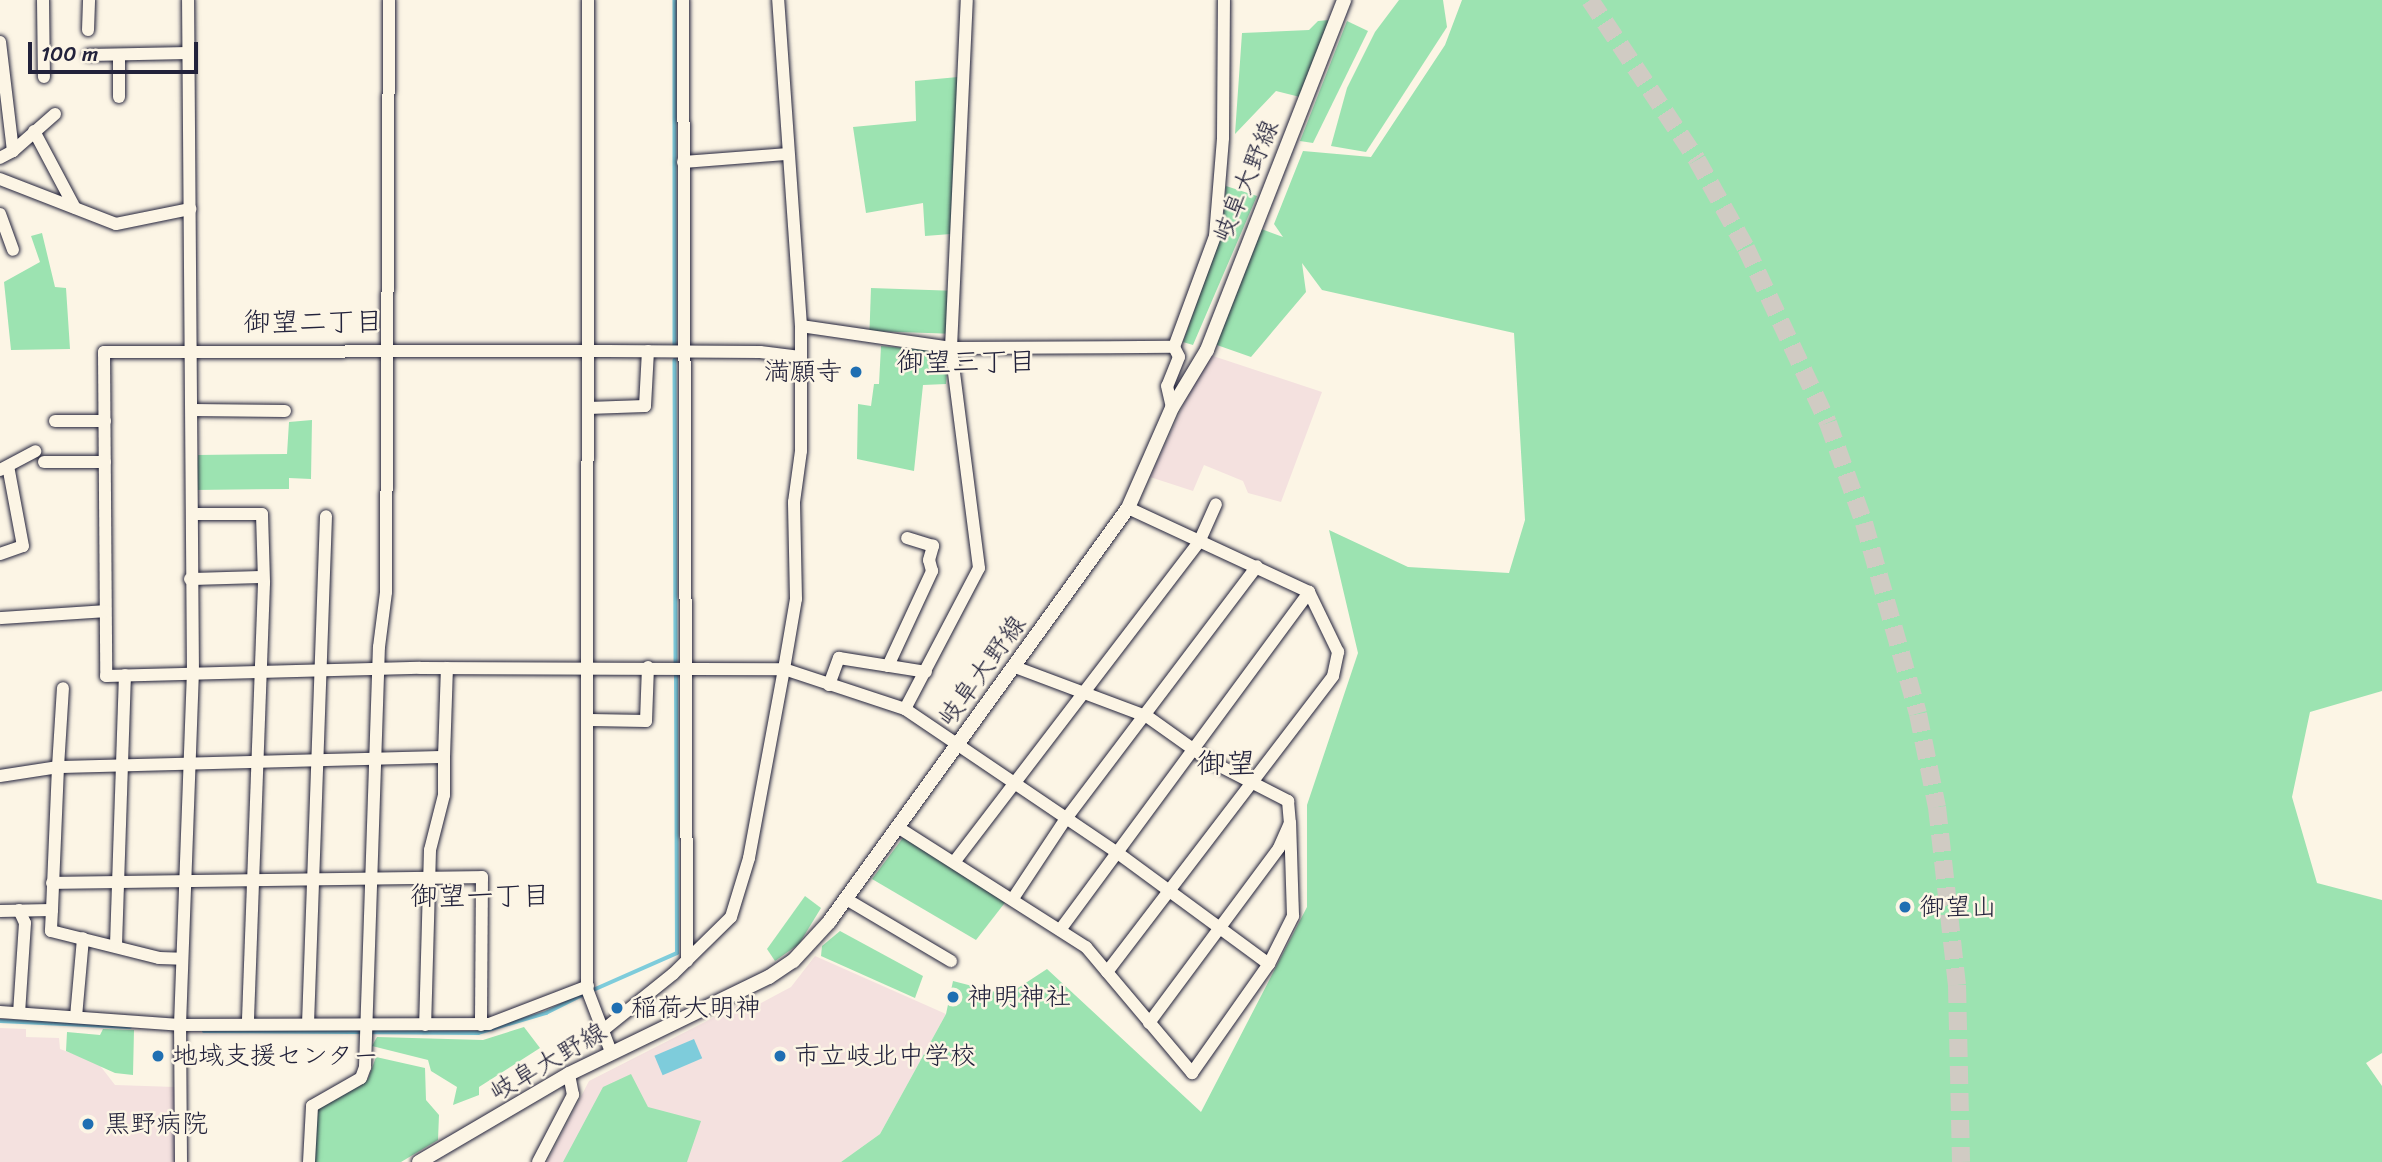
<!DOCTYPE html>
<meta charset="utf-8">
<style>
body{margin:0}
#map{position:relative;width:2382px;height:1162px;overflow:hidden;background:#fcf5e5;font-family:Sriracha,"Klee One",sans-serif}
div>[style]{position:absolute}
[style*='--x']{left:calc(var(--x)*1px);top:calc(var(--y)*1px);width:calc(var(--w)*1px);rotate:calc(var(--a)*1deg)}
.built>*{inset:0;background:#f4e1df}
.green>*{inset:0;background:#9ce3b1;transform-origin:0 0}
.water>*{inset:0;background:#7eccdb;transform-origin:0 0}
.stream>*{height:3.5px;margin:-1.75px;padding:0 1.75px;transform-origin:1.75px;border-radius:1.75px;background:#7eccdb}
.highway-tunnel>*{height:18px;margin-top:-9px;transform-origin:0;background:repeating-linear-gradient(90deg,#d0cbc3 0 18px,transparent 0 27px)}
.roads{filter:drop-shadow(0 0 2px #22223b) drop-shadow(0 0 2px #22223b)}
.minor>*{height:12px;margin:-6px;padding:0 6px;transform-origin:6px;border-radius:6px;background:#fcf5e5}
.major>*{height:14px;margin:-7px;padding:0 7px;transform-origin:7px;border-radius:7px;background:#fcf5e5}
.dots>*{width:19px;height:19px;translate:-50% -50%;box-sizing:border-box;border:4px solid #fcf5e5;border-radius:50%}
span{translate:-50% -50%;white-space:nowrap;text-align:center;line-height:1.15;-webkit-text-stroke:5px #fcf5e5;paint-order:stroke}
.street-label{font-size:26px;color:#22223b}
.poi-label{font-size:26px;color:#22223b}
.right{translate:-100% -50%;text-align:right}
.left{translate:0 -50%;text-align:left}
.neighbourhood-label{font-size:28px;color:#22223b}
.quarter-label{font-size:30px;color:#22223b}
.scale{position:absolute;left:28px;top:42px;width:170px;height:32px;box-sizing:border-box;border:4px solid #22223b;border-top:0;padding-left:9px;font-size:21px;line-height:24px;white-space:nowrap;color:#22223b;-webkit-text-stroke:5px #fcf5e5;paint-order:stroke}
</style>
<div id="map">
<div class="built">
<div style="clip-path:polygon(1207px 354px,1322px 392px,1281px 502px,1248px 493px,1243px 481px,1204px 465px,1193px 491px,1150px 477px)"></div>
<div style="clip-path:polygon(815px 956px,946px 1014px,880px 1134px,841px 1162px,547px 1162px,589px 1081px,748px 1000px,761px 1003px,791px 987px)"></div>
<div style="clip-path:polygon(0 1028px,26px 1029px,26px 1037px,59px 1038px,60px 1049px,98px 1063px,115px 1085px,175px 1087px,177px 1162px,0 1162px)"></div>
</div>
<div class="green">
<div style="clip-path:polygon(1399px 0,1443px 0,1447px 27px,1366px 152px,1331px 146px,1347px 88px,1375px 32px)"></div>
<div style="clip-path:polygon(1462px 0,2382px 0,2382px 691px,2310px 712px,2292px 797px,2317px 883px,2382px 900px,2382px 1053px,2366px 1063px,2382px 1086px,2382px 1162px,841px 1162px,880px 1134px,946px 1014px,953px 981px,1007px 995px,1047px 969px,1201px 1112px,1307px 907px,1307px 805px,1358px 653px,1329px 530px,1408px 567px,1509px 573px,1525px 520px,1514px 333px,1322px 290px,1302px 263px,1306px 292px,1251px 357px,1214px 344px,1259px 228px,1283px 237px,1274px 224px,1303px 151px,1371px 157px,1445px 45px)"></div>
<div style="clip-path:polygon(1329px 20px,1300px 97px,1276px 91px,1235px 134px,1242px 33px,1309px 30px,1318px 21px)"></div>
<div style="clip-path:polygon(1347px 21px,1368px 31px,1313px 143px,1300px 141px)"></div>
<div style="clip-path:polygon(958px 77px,951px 234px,925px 236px,923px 203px,866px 213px,853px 127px,916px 121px,915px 81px)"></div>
<div style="clip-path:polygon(1226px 186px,1257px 196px,1193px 345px,1183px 342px,1222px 232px)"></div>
<div style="clip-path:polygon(42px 233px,55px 287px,66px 288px,70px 349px,11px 350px,4px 282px,40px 262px,31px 236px)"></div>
<div style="left:871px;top:288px;width:80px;height:43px;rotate:2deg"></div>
<div style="clip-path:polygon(881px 346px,940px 351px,948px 358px,946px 384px,923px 385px,914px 471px,857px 459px,858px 404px,871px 406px,874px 384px,879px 384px)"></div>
<div style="clip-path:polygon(312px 420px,311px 479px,289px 478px,289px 489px,194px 490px,198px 455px,287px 454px,289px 422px)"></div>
<div style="clip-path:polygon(905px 835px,1007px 900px,976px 940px,872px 879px)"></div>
<div style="clip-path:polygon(805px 896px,821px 908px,799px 944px,775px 961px,767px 949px)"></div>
<div style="clip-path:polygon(840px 931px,923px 976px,915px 998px,821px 956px,822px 946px)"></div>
<div style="clip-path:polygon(524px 1027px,540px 1048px,479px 1087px,479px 1095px,453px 1105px,457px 1087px,431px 1071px,428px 1060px,372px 1046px,377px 1037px,483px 1040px)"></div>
<div style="clip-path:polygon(103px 1029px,134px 1030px,133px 1075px,115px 1073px,66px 1051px,67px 1032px,100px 1035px)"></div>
<div style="clip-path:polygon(376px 1057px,425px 1068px,426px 1100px,439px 1115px,438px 1140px,401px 1162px,314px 1162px,316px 1109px,368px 1079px)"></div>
<div style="clip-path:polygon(631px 1074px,648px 1107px,701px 1121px,687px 1162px,563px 1162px,603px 1087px)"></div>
</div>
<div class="water">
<div style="left:694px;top:1039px;width:21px;height:43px;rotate:67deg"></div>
</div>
<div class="stream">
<div style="--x:675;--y:0;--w:345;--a:90"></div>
<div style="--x:675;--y:360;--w:306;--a:89.8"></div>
<div style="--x:591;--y:991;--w:94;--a:-23.8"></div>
<div style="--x:677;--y:953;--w:280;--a:-90.2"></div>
<div style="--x:0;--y:1021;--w:130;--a:2.6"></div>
<div style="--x:204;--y:1031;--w:274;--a:0.4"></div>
<div style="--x:478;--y:1033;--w:71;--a:-16.4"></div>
<div style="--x:546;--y:1013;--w:42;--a:-26.6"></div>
</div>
<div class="highway-tunnel">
<div style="--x:1590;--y:0;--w:192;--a:56.2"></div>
<div style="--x:1697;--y:160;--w:101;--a:60.9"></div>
<div style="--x:1746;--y:248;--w:193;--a:64.9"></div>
<div style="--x:1828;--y:423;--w:106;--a:70.2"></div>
<div style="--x:1864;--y:523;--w:198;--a:74.2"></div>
<div style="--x:1918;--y:714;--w:95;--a:78.5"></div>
<div style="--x:1937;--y:807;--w:179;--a:83.6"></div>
<div style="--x:1957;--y:985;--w:177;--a:88.7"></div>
</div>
<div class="roads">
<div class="minor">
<div style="--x:43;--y:0;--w:77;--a:89.3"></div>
<div style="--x:588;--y:0;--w:989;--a:90.06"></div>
<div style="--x:587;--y:989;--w:67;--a:69.1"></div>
<div style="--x:683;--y:0;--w:961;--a:89.76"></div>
<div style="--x:88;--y:30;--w:30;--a:-88"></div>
<div style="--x:0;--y:42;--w:110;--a:83.2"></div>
<div style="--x:13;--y:151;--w:15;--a:152"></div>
<div style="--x:89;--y:55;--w:99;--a:-1.2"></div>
<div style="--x:119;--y:97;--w:42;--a:-90"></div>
<div style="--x:34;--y:131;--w:87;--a:62"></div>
<div style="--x:13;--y:151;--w:56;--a:-41.4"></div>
<div style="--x:683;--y:162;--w:103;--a:-4.4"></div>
<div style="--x:0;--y:179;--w:124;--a:21.2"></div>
<div style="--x:116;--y:224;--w:76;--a:-11.5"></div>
<div style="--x:0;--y:214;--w:38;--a:70"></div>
<div style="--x:801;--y:326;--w:152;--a:8.3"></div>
<div style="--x:951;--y:348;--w:223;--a:-0.3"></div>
<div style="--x:1174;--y:347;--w:11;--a:63"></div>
<div style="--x:1179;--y:357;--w:31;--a:112"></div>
<div style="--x:1167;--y:386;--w:23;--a:77"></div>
<div style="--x:1174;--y:347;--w:118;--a:-69.7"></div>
<div style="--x:1215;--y:236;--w:98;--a:-85.3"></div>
<div style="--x:1223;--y:138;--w:138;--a:-89.6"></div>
<div style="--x:800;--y:357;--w:40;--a:-172.9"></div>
<div style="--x:760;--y:352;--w:153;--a:-179.6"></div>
<div style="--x:607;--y:351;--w:503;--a:179.89"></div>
<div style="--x:104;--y:352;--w:324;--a:89.6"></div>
<div style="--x:106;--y:676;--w:314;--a:-1.5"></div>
<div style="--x:420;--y:668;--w:364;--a:0.2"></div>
<div style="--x:784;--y:669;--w:127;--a:18.3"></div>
<div style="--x:905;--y:709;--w:258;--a:34.1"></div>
<div style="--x:1119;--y:854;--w:186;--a:36.3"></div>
<div style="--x:588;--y:408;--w:57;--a:-2"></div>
<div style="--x:645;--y:406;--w:55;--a:-86.9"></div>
<div style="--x:192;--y:410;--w:93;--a:0.6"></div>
<div style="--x:55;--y:421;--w:50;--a:0"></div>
<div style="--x:44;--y:462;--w:61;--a:0"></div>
<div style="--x:0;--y:470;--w:40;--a:-28"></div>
<div style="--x:192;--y:514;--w:70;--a:0"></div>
<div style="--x:262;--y:514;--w:69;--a:88.3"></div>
<div style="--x:264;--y:583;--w:441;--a:92.1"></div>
<div style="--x:0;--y:554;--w:24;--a:-19"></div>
<div style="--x:23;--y:546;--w:81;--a:-100.6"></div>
<div style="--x:190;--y:579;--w:73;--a:-1.6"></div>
<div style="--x:0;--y:618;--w:105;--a:-3.8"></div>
<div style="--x:888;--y:666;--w:105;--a:-65.1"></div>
<div style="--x:932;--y:571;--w:11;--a:-105"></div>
<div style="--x:929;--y:560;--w:15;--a:-74"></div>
<div style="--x:933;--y:546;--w:27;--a:-163"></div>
<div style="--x:1015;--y:667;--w:142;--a:20.6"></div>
<div style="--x:1148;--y:717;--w:76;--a:35.4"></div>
<div style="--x:1210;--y:761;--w:88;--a:27.1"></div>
<div style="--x:1288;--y:801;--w:22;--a:85"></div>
<div style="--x:1290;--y:823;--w:27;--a:114"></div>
<div style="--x:1279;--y:848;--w:218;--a:126.6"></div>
<div style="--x:829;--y:685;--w:29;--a:-70"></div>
<div style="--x:839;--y:658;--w:88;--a:9.1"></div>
<div style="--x:905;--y:709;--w:159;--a:-62.3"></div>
<div style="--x:979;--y:568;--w:222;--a:-97.3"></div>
<div style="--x:951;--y:348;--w:348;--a:-87.4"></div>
<div style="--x:590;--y:720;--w:56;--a:1"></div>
<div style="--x:646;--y:721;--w:54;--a:-87.9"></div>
<div style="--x:444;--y:757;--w:89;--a:-88.1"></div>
<div style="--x:0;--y:776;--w:59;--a:-8.8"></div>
<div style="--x:58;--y:767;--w:79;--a:-86.4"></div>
<div style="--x:899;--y:828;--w:222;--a:32.5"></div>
<div style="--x:1086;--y:947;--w:165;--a:49.9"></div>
<div style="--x:1192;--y:1073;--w:133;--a:-54.8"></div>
<div style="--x:1269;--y:964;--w:54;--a:-63.4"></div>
<div style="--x:1293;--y:916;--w:93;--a:-91.8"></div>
<div style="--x:955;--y:861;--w:404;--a:-52.6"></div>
<div style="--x:1200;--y:540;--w:39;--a:-66"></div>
<div style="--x:52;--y:883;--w:430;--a:-0.8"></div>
<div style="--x:482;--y:877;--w:148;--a:90.4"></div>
<div style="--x:1014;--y:897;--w:92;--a:-56.5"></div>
<div style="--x:1065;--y:820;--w:318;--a:-52.9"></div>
<div style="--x:846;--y:899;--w:122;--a:30.6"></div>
<div style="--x:19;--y:910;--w:14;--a:65"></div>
<div style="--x:25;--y:923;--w:90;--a:93.8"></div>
<div style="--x:52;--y:910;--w:21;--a:93"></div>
<div style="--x:51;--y:931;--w:111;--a:14"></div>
<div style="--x:159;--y:958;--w:23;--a:2"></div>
<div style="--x:0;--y:911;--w:52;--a:-1.1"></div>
<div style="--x:52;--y:910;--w:143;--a:-87.6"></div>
<div style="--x:58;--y:767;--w:386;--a:-1.5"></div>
<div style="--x:444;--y:757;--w:38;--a:90"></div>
<div style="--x:444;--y:795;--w:57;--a:104.3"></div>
<div style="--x:430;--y:850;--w:175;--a:91.6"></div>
<div style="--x:1060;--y:930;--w:420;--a:-53.6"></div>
<div style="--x:1309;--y:592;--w:200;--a:-155.1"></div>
<div style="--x:116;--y:945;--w:270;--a:-88.1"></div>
<div style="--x:1107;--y:972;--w:372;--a:-52.6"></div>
<div style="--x:1333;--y:676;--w:25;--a:-78"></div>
<div style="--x:1338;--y:652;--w:67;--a:-115.8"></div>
<div style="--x:0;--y:1012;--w:180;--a:4.1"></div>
<div style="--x:180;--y:1025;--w:309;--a:-0.2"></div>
<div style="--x:489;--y:1024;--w:106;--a:-21"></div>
<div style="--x:76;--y:1017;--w:79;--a:-84.9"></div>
<div style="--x:308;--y:1024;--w:508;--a:-87.97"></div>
<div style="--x:602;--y:1031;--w:91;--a:-38.8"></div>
<div style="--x:673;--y:974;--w:81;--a:-44.5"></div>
<div style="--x:731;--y:917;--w:62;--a:-73"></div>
<div style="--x:749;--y:858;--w:192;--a:-79.5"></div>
<div style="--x:784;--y:669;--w:71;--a:-80.3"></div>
<div style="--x:796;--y:599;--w:97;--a:-91.2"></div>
<div style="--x:794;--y:502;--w:51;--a:-82.2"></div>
<div style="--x:801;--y:451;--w:125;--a:-90"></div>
<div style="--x:801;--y:326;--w:327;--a:-94"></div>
<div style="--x:181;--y:1162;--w:137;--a:-90.4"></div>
<div style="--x:180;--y:1025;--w:350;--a:-87.9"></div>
<div style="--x:193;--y:675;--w:675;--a:-90.42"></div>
<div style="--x:309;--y:1162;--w:56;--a:-86.9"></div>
<div style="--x:312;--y:1106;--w:56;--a:-29.7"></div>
<div style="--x:361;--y:1078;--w:12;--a:-70"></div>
<div style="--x:365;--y:1067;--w:420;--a:-88.1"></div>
<div style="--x:379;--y:647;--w:55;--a:-82.7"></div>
<div style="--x:386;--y:592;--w:592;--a:-89.71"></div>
<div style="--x:538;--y:1162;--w:76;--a:-62.4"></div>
<div style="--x:573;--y:1095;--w:21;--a:-101"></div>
</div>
<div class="major">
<div style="--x:419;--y:1162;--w:174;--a:-30.4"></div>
<div style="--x:569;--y:1074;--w:222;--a:-25.9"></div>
<div style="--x:769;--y:977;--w:29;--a:-34"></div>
<div style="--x:793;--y:961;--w:53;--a:-47.3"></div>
<div style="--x:829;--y:922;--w:511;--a:-54.16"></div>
<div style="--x:1128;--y:508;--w:109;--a:-66.3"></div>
<div style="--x:1172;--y:408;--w:68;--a:-58.9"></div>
<div style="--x:1207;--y:350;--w:376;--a:-68.6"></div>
</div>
</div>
<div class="dots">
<div style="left:856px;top:372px;background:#1f6fb2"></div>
<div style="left:1905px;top:907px;background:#1f6fb2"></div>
<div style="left:953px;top:997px;background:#1f6fb2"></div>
<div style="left:617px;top:1008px;background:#1f6fb2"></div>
<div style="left:158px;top:1056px;background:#1f6fb2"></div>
<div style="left:780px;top:1056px;background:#1f6fb2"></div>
<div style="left:88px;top:1124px;background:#1f6fb2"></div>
</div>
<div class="street-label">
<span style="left:1246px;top:181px;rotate:-67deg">岐阜大野線</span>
<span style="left:982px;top:671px;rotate:-54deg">岐阜大野線</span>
<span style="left:548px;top:1062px;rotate:-30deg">岐阜大野線</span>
</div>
<div class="poi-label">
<span class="right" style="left:842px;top:372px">満願寺</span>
<span class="left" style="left:1919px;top:907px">御望山</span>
<span class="left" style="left:967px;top:997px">神明神社</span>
<span class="left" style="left:631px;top:1008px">稲荷大明神</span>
<span class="left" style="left:172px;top:1056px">地域支援センター</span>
<span class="left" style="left:794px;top:1056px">市立岐北中学校</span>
<span class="left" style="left:104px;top:1124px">黒野病院</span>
</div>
<div class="neighbourhood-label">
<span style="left:313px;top:322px">御望二丁目</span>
<span style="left:966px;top:362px">御望三丁目</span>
<span style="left:480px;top:896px">御望一丁目</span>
</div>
<div class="quarter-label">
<span style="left:1226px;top:763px">御望</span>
</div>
<div class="scale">100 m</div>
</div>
